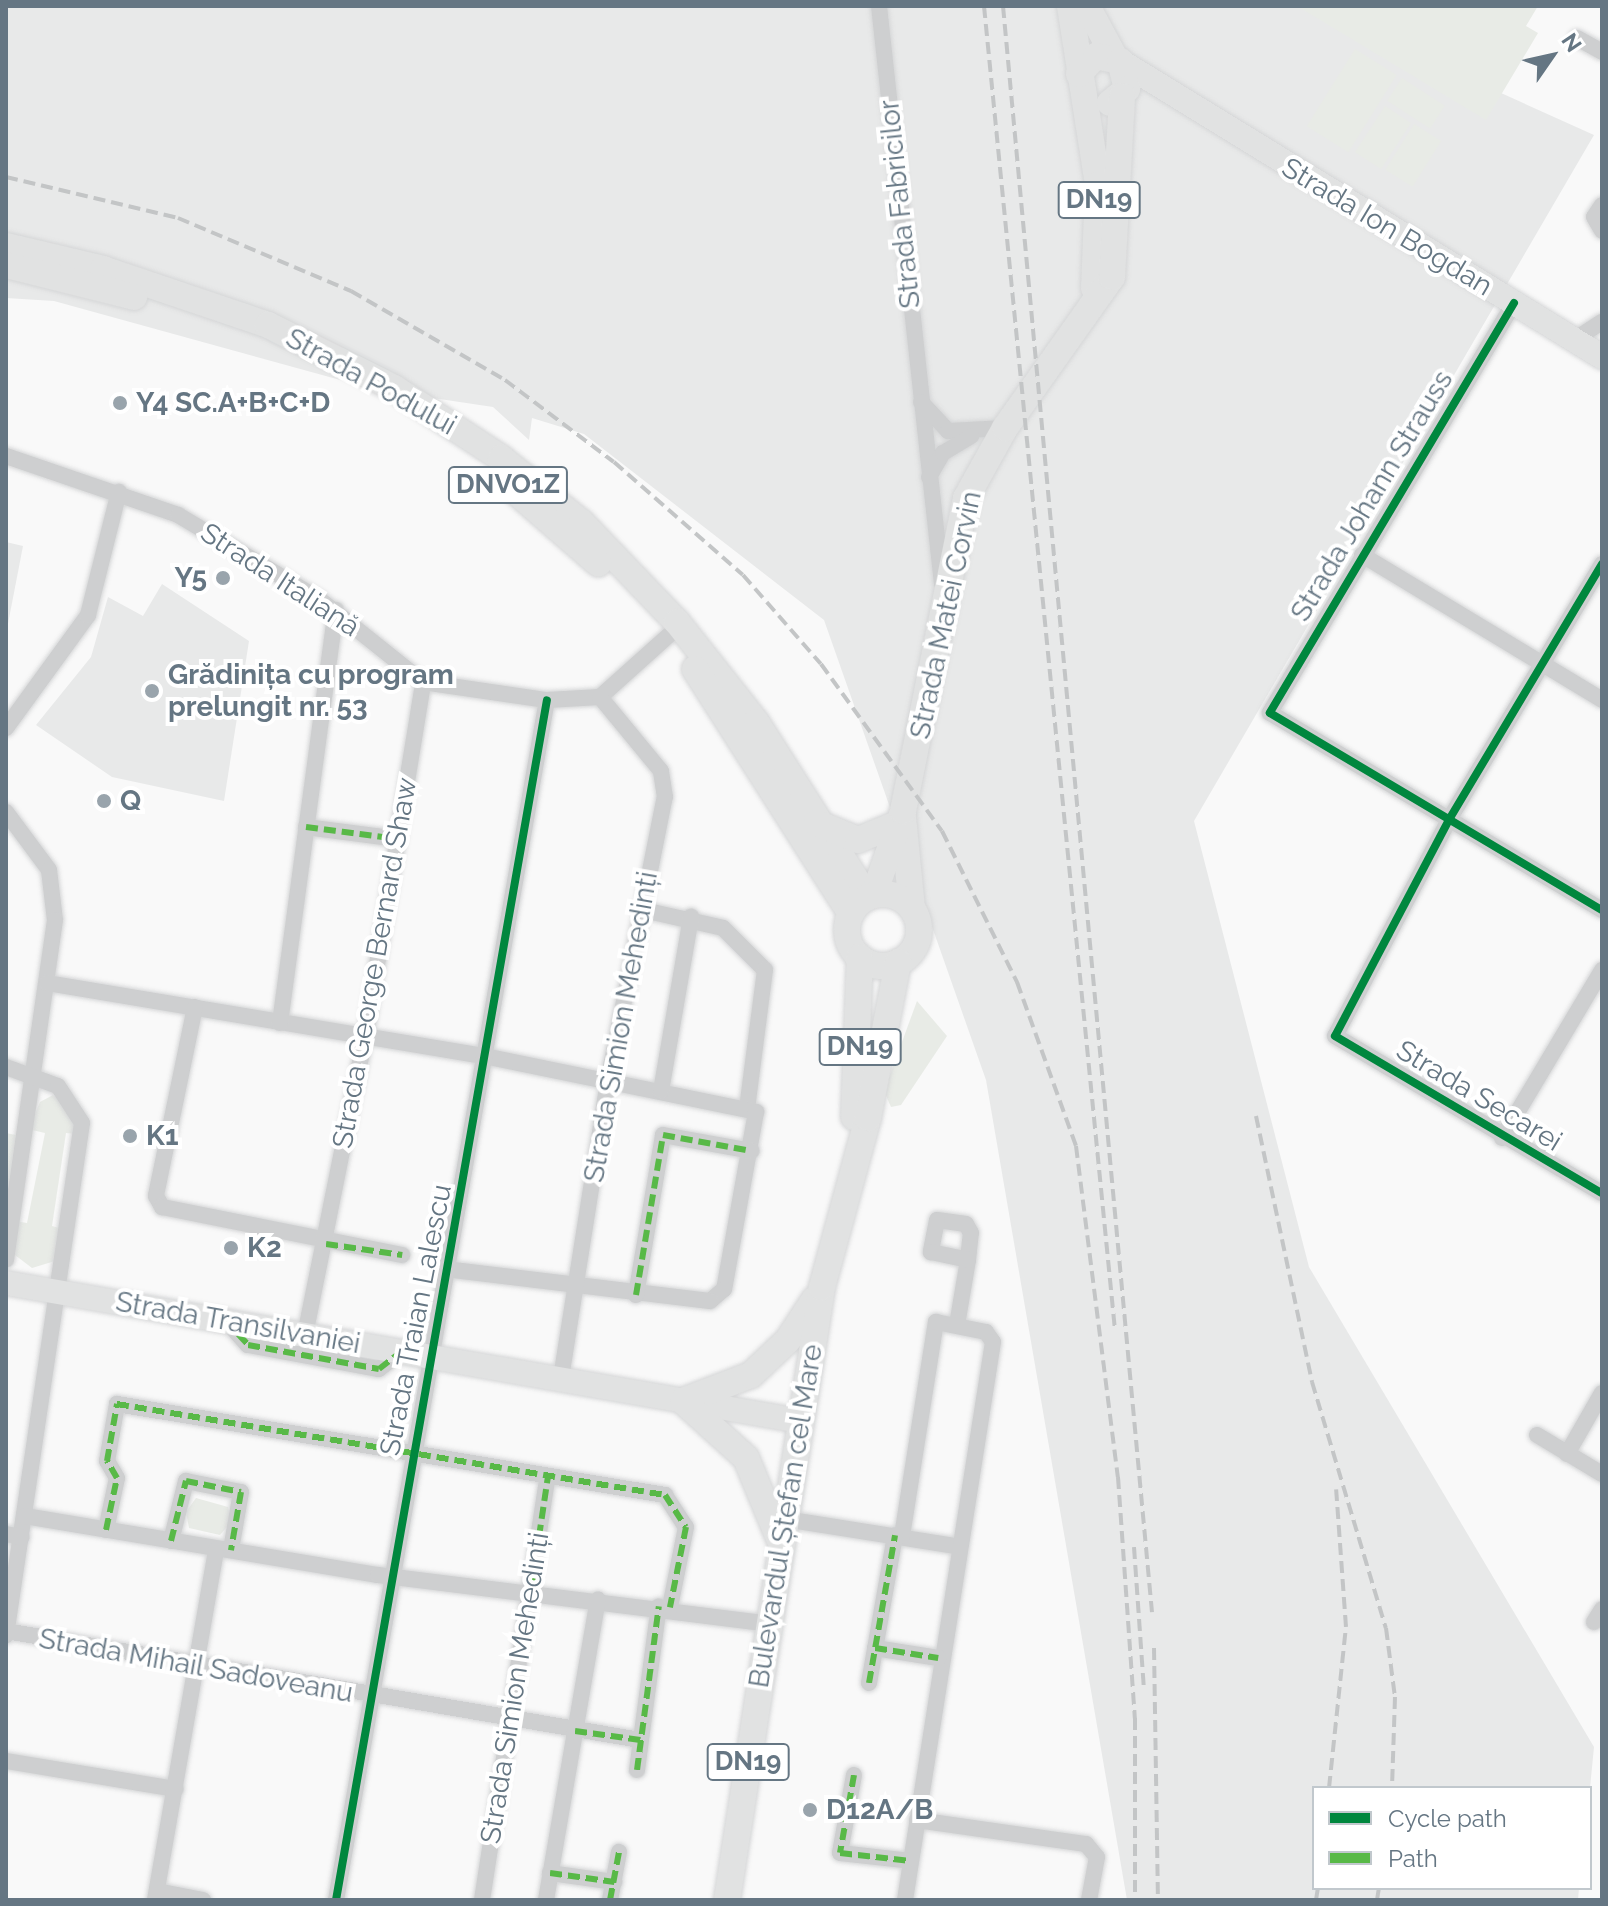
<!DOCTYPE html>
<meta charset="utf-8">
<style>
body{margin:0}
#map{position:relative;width:1608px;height:1906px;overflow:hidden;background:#f9f9f9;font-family:Raleway,sans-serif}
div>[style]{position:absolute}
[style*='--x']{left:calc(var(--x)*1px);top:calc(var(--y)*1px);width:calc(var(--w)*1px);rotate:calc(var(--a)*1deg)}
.built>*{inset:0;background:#e8e9e9}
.green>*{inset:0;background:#e8ebe6;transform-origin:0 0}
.roads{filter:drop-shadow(0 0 2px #d5d6d7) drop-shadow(0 0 2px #d5d6d7)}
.street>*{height:16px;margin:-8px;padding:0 8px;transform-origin:8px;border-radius:8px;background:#cecfd0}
.secondary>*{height:24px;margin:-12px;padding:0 12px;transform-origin:12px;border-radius:12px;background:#e1e2e2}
.primary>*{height:26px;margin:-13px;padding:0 13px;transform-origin:13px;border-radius:13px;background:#e1e2e2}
.primary>.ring{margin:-13px;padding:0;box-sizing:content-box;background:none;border:26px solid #e1e2e2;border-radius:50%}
.rail>*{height:4px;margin-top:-2px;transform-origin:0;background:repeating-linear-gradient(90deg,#c3c5c6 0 12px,transparent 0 18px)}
.quiet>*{height:6px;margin-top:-3px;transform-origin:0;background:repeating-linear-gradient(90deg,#58b947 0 12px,transparent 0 18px)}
.cycleway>*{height:8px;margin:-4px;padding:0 4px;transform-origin:4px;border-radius:4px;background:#00873e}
.dots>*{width:22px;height:22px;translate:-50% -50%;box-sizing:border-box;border:4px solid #fff;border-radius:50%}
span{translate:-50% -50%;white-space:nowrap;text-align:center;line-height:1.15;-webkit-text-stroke:8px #fff;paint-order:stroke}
.shield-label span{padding:2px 6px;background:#fff;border:2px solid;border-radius:6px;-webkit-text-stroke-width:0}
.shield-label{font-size:26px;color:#657683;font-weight:700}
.street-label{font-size:28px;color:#657683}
.poi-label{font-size:28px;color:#657683;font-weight:700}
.left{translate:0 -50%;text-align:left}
.right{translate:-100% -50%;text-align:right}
.frame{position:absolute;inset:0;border:8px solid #657683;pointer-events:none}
.legend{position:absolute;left:1312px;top:1786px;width:280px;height:104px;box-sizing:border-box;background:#fff;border:2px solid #c1c8cd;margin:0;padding:10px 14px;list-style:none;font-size:24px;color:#657683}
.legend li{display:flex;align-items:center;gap:16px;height:40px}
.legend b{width:40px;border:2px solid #c1c8cd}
.north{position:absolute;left:1512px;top:16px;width:80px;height:80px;-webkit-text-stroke:6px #fff;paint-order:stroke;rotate:56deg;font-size:22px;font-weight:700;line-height:32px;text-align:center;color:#657683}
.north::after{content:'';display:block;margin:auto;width:28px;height:36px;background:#657683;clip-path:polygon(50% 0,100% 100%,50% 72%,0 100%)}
</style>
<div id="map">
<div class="built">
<div style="clip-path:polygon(6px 6px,1308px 6px,1594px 135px,1194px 821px,1309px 1267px,1594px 1747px,1590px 1788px,1314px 1788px,1314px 1888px,1579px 1888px,1578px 1900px,1127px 1900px,986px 1080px,824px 620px,584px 434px,532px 418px,529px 440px,493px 407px,373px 389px,54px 301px,6px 298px)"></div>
<div style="clip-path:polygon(6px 542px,23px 546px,6px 634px)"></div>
<div style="clip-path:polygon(162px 584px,249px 641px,224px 801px,112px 777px,36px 725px,91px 657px,108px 597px,143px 616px)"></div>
</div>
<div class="green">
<div style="clip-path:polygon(1297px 6px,1538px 6px,1526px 26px,1538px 33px,1486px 120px)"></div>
<div style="left:1355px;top:49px;width:49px;height:91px;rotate:32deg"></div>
<div style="left:1402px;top:78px;width:51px;height:27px;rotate:33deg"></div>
<div style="left:1385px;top:106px;width:31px;height:55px;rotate:33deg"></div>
<div style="left:1414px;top:124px;width:32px;height:54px;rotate:32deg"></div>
<div style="clip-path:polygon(917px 1001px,947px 1036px,901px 1105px,891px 1107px,884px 1091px)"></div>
<div style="clip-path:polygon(53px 1095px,68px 1107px,78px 1134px,66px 1133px,52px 1226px,63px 1229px,55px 1261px,32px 1268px,15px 1255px,14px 1221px,27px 1223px,45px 1133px,32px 1130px,33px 1119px,40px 1102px)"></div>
<div style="clip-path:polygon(6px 1133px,16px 1135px,6px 1201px)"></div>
<div style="clip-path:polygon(196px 1498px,228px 1507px,231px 1522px,220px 1535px,189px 1528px,186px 1512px)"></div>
</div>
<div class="roads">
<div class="street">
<div style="--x:879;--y:6;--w:581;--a:83.78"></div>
<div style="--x:1577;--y:38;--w:29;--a:29"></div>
<div style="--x:1602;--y:205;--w:14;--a:124"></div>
<div style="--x:1594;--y:217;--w:16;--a:60"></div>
<div style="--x:1514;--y:303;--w:477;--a:120.8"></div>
<div style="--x:1270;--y:713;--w:386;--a:30.7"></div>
<div style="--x:1574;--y:340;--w:33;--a:-33"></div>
<div style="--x:921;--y:402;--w:40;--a:47"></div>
<div style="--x:948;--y:431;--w:57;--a:-3"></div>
<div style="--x:6;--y:456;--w:182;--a:18.9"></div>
<div style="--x:178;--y:515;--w:164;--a:30.8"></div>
<div style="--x:319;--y:599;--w:133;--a:38.6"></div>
<div style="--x:423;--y:682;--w:125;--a:8.3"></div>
<div style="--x:547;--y:700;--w:53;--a:-3.2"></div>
<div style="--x:600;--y:697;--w:93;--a:-41.9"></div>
<div style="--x:929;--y:477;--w:28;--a:-60"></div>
<div style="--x:943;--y:453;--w:33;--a:-31"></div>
<div style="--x:1362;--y:555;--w:280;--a:31.1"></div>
<div style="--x:1602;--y:564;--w:296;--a:120.9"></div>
<div style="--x:1450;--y:818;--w:246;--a:117.8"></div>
<div style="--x:1335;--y:1036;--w:310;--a:30.5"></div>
<div style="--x:6;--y:728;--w:140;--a:-54"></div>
<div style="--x:88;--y:615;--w:127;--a:-75.9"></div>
<div style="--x:6;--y:812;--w:72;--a:53.4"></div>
<div style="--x:49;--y:870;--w:50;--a:83.2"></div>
<div style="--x:55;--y:920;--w:343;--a:98.2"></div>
<div style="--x:306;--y:827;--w:93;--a:7.4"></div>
<div style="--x:639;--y:909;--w:86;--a:12.7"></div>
<div style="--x:723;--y:928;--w:59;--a:45"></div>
<div style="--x:765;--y:970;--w:140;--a:97.4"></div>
<div style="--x:47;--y:983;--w:448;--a:9.5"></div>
<div style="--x:489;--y:1057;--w:273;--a:11.6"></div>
<div style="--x:756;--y:1112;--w:180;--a:100.2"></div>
<div style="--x:724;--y:1289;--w:18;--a:139"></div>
<div style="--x:710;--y:1301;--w:265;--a:-173.1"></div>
<div style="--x:195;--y:1007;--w:193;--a:101.7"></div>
<div style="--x:156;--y:1196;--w:13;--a:61"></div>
<div style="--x:162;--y:1207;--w:245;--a:11.3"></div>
<div style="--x:280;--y:1023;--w:417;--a:-82.3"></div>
<div style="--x:6;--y:1067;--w:55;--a:20.1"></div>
<div style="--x:58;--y:1086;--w:44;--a:57"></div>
<div style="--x:82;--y:1123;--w:518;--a:98.44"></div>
<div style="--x:661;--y:1091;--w:177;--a:-80.2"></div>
<div style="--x:1502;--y:1138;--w:196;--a:-59.2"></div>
<div style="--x:636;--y:1295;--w:162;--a:-80.4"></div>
<div style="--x:663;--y:1135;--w:90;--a:10.2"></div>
<div style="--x:227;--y:1322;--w:31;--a:48"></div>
<div style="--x:248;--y:1345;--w:133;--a:10.4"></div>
<div style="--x:379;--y:1369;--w:29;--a:-38"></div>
<div style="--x:957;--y:1325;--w:66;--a:-80.4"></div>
<div style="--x:968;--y:1260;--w:27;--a:-84"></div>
<div style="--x:971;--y:1233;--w:10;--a:-119"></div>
<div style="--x:966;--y:1224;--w:29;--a:-172"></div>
<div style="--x:937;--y:1220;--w:33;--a:101"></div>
<div style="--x:931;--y:1252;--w:38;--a:12"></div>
<div style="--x:305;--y:1335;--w:303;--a:-78.6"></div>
<div style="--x:365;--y:1038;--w:361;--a:-80.7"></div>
<div style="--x:561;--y:1378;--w:301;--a:-81"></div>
<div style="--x:608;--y:1081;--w:290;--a:-78.7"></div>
<div style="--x:665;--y:797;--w:26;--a:-99"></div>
<div style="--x:661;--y:771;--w:96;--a:-129.5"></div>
<div style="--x:1537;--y:1435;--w:76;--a:31"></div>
<div style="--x:1567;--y:1454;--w:70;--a:-60.2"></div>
<div style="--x:25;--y:1516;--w:358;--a:9.5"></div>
<div style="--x:378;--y:1575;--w:394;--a:7.1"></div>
<div style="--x:785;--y:1519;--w:173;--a:9"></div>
<div style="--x:106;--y:1530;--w:53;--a:-78.1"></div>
<div style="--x:117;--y:1478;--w:20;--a:-120"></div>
<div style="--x:107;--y:1461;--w:58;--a:-80"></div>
<div style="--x:117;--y:1404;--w:556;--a:9.43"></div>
<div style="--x:665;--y:1495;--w:38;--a:57"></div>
<div style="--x:686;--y:1527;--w:82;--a:101.3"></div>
<div style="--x:6;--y:1534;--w:16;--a:11"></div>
<div style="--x:902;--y:1536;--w:217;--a:-81"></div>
<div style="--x:936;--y:1322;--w:51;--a:11.3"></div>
<div style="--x:986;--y:1332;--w:12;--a:55"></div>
<div style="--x:993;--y:1342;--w:565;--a:98.96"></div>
<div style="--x:171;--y:1541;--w:62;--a:-76"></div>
<div style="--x:186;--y:1481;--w:56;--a:11.3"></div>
<div style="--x:241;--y:1492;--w:59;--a:99.8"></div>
<div style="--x:1594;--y:1622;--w:15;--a:-58"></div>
<div style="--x:6;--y:1631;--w:643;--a:9.76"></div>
<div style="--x:875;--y:1648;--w:64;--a:9"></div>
<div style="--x:869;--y:1683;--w:150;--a:-80"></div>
<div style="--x:6;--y:1761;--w:172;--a:9.4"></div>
<div style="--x:637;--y:1770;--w:165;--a:-82.4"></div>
<div style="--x:854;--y:1775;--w:79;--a:100.2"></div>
<div style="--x:840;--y:1853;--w:71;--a:6.4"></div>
<div style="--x:917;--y:1820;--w:171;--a:8.1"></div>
<div style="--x:1086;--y:1844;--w:17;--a:50"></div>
<div style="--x:1097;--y:1857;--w:44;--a:100.5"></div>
<div style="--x:550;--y:1873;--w:65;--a:8"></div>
<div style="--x:157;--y:1891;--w:47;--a:11.1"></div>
<div style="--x:155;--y:1900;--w:356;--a:-80.1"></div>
<div style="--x:336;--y:1900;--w:1218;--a:-80.03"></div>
<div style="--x:482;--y:1900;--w:429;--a:-81.2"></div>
<div style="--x:546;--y:1900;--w:305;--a:-80.2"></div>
<div style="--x:610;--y:1900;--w:49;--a:-79.4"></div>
</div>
<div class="secondary">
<div style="--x:1120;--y:61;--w:566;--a:31.55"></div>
<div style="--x:6;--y:1283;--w:806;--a:9.86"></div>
</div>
<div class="primary">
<div style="--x:1070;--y:6;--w:181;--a:81.1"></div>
<div style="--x:1098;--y:185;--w:103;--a:92.2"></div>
<div style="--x:1087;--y:6;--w:59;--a:61.7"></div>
<div style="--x:1079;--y:74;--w:25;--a:-47"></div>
<div style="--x:1096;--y:56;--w:25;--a:12"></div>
<div style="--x:1120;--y:61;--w:29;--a:76"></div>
<div style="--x:1127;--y:89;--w:22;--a:141"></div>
<div style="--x:6;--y:246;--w:100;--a:13.3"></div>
<div style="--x:103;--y:269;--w:174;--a:18.7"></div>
<div style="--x:268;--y:325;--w:141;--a:26.6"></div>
<div style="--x:394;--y:388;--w:128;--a:33.2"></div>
<div style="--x:501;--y:458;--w:104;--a:38.7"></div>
<div style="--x:582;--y:523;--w:137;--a:46.2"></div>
<div style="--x:677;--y:622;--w:127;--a:51.7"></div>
<div style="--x:756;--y:722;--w:207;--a:57.6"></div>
<div style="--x:6;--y:265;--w:132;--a:14"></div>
<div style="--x:507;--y:484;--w:121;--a:41"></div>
<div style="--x:695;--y:669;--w:290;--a:57.5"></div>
<div style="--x:903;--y:817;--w:92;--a:84.4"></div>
<div style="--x:817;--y:823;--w:44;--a:22.5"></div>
<div style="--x:858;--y:840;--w:42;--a:-22.3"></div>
<div style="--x:874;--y:894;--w:88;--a:-70.7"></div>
<div style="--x:903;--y:811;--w:319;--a:-78.6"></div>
<div style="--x:966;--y:498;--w:80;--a:-60.9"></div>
<div style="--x:1005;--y:428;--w:185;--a:-54.7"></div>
<div style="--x:1112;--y:277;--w:181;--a:-86.8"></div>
<div class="ring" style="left:847px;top:894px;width:46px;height:46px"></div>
<div style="--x:854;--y:1117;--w:160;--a:-87.9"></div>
<div style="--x:683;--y:1401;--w:73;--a:-20.9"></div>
<div style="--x:751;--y:1375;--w:51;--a:-43.4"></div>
<div style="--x:788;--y:1340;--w:48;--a:-57"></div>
<div style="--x:683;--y:1401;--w:85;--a:42.1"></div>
<div style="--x:746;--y:1458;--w:87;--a:67.6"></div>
<div style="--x:727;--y:1900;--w:620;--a:-81.19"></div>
<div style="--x:822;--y:1287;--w:175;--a:-74.8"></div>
<div style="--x:868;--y:1118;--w:159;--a:-79.1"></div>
</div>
</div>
<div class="rail">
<div style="--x:984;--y:6;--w:1331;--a:84.35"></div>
<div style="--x:1003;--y:6;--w:1613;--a:84.7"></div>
<div style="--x:6;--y:177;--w:177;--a:13.4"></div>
<div style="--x:178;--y:218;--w:188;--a:22.9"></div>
<div style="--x:351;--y:291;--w:178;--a:30"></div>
<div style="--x:505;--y:380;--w:136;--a:37"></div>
<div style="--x:614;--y:462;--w:171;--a:41.2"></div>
<div style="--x:743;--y:575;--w:118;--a:48.8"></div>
<div style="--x:821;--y:664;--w:206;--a:54.1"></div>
<div style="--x:942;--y:831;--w:169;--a:63.6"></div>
<div style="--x:1017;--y:982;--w:174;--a:70.2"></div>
<div style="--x:1076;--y:1146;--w:334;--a:82.8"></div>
<div style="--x:1118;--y:1477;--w:242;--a:86"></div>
<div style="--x:1135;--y:1718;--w:182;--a:90"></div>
<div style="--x:1256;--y:1116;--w:272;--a:78.1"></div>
<div style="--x:1312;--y:1382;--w:257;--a:73.3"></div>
<div style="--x:1386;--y:1628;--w:70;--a:82.6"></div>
<div style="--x:1395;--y:1697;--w:91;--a:91.9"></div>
<div style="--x:1134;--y:1547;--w:143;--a:86"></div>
<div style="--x:1154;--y:1648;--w:252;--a:89.1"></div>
<div style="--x:1329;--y:1788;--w:162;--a:-84"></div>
<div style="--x:1346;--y:1627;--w:138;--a:-94.1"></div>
<div style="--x:1316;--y:1900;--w:12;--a:-81"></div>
<div style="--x:1377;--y:1900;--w:12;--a:-81"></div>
</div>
<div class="quiet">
<div style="--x:306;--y:827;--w:93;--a:7.4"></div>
<div style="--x:326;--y:1244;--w:77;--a:8.2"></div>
<div style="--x:636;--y:1295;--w:162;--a:-80.4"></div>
<div style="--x:663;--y:1135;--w:90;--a:10.2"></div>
<div style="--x:226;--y:1321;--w:33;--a:47"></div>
<div style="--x:248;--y:1345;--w:133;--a:10.4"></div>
<div style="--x:379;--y:1369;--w:29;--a:-38"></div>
<div style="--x:106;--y:1530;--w:53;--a:-78.1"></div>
<div style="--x:117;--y:1478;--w:20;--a:-120"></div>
<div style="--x:107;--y:1461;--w:58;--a:-80"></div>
<div style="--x:117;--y:1404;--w:556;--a:9.43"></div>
<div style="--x:665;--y:1495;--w:38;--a:57"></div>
<div style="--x:686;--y:1527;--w:82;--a:101.3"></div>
<div style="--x:171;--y:1541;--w:62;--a:-76"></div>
<div style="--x:186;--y:1481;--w:56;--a:11.3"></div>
<div style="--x:241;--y:1492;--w:59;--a:99.8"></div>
<div style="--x:531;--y:1590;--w:115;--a:-81.5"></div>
<div style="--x:875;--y:1648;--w:64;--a:9"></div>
<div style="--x:869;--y:1683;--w:150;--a:-80"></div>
<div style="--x:575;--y:1731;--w:66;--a:7.9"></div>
<div style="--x:637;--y:1770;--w:165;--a:-82.4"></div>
<div style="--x:854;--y:1775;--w:79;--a:100.2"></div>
<div style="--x:840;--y:1853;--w:71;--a:6.4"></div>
<div style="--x:550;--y:1873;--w:65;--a:8"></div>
<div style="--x:610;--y:1900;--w:49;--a:-79.4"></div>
</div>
<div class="cycleway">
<div style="--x:1514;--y:303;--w:477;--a:120.8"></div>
<div style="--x:1270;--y:713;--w:386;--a:30.7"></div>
<div style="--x:1602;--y:564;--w:296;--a:120.9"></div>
<div style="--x:1450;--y:818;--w:246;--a:117.8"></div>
<div style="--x:1335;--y:1036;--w:310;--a:30.5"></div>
<div style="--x:336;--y:1900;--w:1218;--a:-80.03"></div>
</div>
<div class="dots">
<div style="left:120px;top:403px;background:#99a4ac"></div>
<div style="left:223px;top:578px;background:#99a4ac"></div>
<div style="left:152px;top:691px;background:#99a4ac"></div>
<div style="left:104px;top:801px;background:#99a4ac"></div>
<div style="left:130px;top:1136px;background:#99a4ac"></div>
<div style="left:231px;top:1248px;background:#99a4ac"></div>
<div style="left:810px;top:1810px;background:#99a4ac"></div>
</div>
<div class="shield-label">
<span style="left:1099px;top:200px">DN19</span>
<span style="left:508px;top:485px">DNVO1Z</span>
<span style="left:860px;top:1047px">DN19</span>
<span style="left:748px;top:1762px">DN19</span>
</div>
<div class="street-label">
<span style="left:900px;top:204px;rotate:-96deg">Strada Fabricilor</span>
<span style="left:1387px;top:227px;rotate:31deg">Strada Ion Bogdan</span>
<span style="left:371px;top:382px;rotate:29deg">Strada Podului</span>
<span style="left:1372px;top:496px;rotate:-59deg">Strada Johann Strauss</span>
<span style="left:280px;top:580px;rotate:33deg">Strada Italiană</span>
<span style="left:946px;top:615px;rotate:-78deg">Strada Matei Corvin</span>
<span style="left:375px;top:963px;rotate:-80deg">Strada George Bernard Shaw</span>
<span style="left:621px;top:1027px;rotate:-80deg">Strada Simion Mehedinți</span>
<span style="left:1479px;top:1096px;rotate:31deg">Strada Secarei</span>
<span style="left:416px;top:1320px;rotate:-79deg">Strada Traian Lalescu</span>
<span style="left:238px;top:1323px;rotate:10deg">Strada Transilvaniei</span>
<span style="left:786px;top:1516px;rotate:-81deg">Bulevardul Ștefan cel Mare</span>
<span style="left:196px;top:1666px;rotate:10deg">Strada Mihail Sadoveanu</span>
<span style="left:515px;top:1688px;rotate:-81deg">Strada Simion Mehedinți</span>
</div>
<div class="poi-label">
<span class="left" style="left:136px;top:403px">Y4 SC.A+B+C+D</span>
<span class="right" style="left:207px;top:578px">Y5</span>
<span class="left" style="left:168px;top:691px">Grădinița cu program<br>prelungit nr. 53</span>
<span class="left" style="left:120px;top:801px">Q</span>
<span class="left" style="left:146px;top:1136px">K1</span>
<span class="left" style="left:247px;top:1248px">K2</span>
<span class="left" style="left:826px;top:1810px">D12A/B</span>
</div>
<div class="frame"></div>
<ul class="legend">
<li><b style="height:10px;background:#00873e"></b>Cycle path</li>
<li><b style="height:10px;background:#58b947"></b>Path</li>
</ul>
<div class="north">N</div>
</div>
